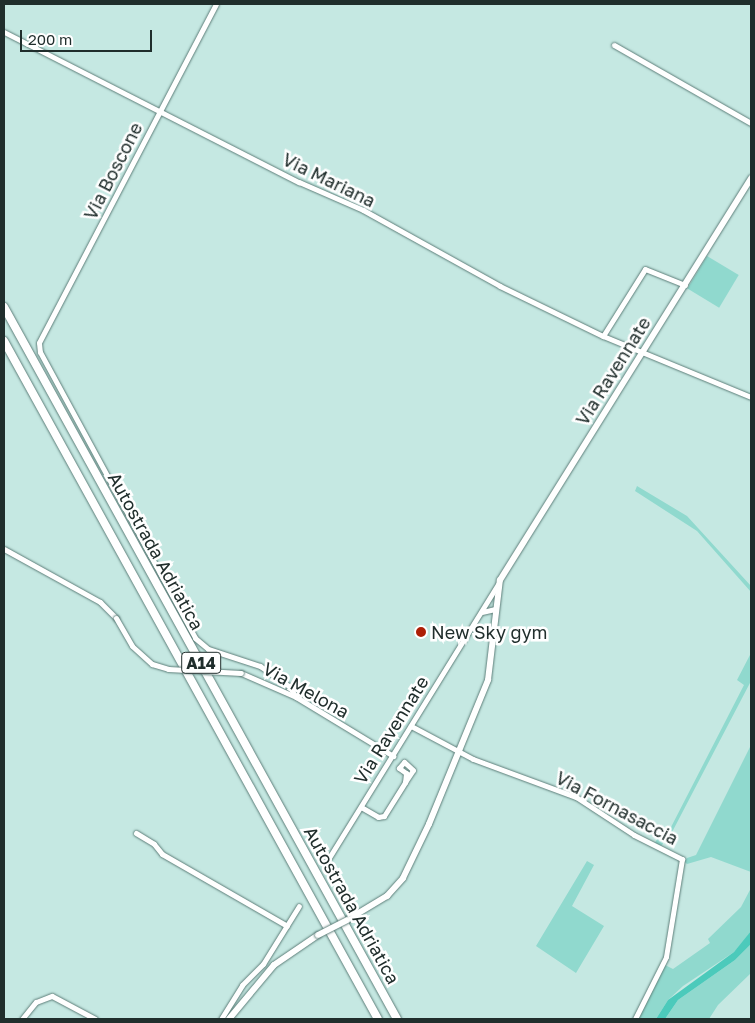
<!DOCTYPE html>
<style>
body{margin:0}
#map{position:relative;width:755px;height:1023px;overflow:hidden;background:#c5e8e2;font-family:"Golos Text",sans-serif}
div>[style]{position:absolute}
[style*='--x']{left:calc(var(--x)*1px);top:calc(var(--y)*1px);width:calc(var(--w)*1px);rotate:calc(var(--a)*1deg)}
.green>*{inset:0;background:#90d9ce;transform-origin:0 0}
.water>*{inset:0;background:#4ccabb}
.roads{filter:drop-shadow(0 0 1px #5d7e79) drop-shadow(0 0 1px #5d7e79)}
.minor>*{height:5px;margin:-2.5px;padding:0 2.5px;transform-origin:2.5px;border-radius:2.5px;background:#fff}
.major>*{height:6px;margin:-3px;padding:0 3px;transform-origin:3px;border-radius:3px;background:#fff}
.highway>*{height:8px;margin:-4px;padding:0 4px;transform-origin:4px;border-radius:4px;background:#fff}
.bridges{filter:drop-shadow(0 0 1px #5d7e79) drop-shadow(0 0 1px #5d7e79)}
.minor-bridge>*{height:5px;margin:-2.5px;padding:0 2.5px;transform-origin:2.5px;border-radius:2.5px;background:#fff}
.major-bridge>*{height:6px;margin:-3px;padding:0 3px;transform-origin:3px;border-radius:3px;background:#fff}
.dots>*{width:14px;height:14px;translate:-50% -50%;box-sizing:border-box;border:2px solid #fff;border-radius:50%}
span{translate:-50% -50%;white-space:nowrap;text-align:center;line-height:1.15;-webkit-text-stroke:5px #fff;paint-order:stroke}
.shield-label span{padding:1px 4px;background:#fff;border:1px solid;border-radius:4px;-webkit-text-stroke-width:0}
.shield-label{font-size:16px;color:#202e2c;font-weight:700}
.street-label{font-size:18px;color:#202e2c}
.poi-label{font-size:18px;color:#202e2c}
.left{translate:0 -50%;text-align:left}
.frame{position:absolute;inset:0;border:5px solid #202e2c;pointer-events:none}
.scale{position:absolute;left:20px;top:30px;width:132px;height:22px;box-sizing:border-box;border:2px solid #202e2c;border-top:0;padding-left:6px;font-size:15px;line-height:18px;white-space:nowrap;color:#202e2c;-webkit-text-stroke:4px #fff;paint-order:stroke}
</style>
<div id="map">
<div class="green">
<div style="left:707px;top:256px;width:37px;height:38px;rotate:31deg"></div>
<div style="clip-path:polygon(637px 486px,687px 516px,751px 586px,751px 592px,697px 531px,635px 491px)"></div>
<div style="clip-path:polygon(751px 653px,751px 681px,670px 836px,661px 846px,655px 843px,662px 830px,668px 833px,744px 685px,737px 680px)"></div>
<div style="clip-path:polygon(750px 747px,751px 872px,711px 857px,687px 864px,684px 861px,687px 858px,696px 855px)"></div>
<div style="clip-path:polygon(587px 861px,594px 865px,572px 906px,604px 926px,576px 973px,536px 946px)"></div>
<div style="clip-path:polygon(751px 888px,751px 931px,744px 941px,734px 952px,683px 986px,668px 1000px,656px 1019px,637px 1019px,665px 965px,673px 969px,710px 943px,708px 939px,741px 907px)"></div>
<div style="clip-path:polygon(751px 944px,751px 973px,718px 1005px,709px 1019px,665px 1019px,678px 1000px,735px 960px)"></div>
</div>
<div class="water">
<div style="clip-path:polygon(751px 931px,751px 944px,735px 960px,678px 1000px,665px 1019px,656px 1019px,668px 1000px,734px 952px)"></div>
</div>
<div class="roads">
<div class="minor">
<div style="--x:216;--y:4;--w:382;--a:117.6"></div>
<div style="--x:39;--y:343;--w:9;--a:84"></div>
<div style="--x:40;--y:352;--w:325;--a:61.5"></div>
<div style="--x:195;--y:638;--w:17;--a:40"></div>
<div style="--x:208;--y:649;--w:55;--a:18.1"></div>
<div style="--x:260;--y:666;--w:35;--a:35"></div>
<div style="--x:289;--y:686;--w:13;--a:58"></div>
<div style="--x:4;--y:32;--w:331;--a:27"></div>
<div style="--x:299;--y:182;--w:70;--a:23.6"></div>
<div style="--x:363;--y:210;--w:157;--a:29"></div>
<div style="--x:500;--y:286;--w:114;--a:25.9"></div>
<div style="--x:603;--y:336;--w:160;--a:22.4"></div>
<div style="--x:614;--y:45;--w:158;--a:29.7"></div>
<div style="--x:603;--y:336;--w:79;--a:-57.9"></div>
<div style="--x:645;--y:269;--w:43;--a:21.8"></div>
<div style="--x:4;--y:549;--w:110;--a:28.9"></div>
<div style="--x:100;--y:602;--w:23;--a:45"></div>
<div style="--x:482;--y:612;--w:13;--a:-13"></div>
<div style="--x:241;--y:673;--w:60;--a:23.6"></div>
<div style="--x:296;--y:697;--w:114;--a:31.3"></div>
<div style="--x:411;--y:726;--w:70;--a:28"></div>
<div style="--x:473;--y:759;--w:110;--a:20.3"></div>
<div style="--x:576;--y:797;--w:69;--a:33.2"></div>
<div style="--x:634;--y:835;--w:54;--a:26.6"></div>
<div style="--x:682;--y:859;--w:99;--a:99.3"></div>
<div style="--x:666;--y:957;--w:69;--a:116.6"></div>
<div style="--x:361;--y:807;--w:20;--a:30"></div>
<div style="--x:378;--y:817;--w:6;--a:-9"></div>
<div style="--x:384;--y:816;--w:40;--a:-58"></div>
<div style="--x:405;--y:782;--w:14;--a:-56"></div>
<div style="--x:413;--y:770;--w:12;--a:-138"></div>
<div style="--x:404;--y:762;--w:8;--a:130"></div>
<div style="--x:399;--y:768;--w:9;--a:36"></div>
<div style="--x:406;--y:773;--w:9;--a:96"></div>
<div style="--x:136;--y:833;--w:21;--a:31"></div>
<div style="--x:154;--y:844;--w:13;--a:51"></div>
<div style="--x:162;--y:854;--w:144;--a:29.9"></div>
<div style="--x:327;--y:861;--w:327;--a:-58.3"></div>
<div style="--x:22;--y:1019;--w:22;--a:-51"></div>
<div style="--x:36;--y:1002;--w:17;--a:-21"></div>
<div style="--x:52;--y:996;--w:49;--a:28.1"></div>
<div style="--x:221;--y:1019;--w:40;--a:-58"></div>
<div style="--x:242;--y:985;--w:30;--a:-45"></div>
<div style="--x:263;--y:964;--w:68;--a:-58.2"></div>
</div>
<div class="major">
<div style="--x:347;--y:920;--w:47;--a:-31"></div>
<div style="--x:387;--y:896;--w:24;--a:-48"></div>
<div style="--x:403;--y:878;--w:60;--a:-64.3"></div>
<div style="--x:429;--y:824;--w:156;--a:-67.7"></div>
<div style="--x:488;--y:680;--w:101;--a:-83.2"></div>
<div style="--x:500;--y:580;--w:474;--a:-58"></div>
<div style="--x:229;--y:1019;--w:70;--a:-50.2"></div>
<div style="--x:274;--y:965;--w:53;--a:-34.3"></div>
</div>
<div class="highway">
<div style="--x:4;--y:307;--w:813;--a:61.1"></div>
<div style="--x:4;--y:341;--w:774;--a:61.12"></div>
</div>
</div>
<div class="bridges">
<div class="minor-bridge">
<div style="--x:116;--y:618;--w:32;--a:60"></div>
<div style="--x:132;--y:646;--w:27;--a:42"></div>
<div style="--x:152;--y:664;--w:17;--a:17"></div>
<div style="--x:168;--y:669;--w:73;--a:3.1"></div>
</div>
<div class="major-bridge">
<div style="--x:318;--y:935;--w:33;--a:-27"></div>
</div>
</div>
<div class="dots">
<div style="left:421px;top:632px;background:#ad1f06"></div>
</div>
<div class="shield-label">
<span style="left:201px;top:663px">A14</span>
</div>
<div class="street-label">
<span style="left:113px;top:171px;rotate:-63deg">Via Boscone</span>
<span style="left:329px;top:180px;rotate:26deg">Via Mariana</span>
<span style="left:613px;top:371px;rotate:-58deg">Via Ravennate</span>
<span style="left:156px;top:551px;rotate:61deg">Autostrada Adriatica</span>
<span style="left:306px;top:690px;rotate:29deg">Via Melona</span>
<span style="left:391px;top:730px;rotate:-58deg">Via Ravennate</span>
<span style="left:617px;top:808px;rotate:28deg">Via Fornasaccia</span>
<span style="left:352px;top:905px;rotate:61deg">Autostrada Adriatica</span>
</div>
<div class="poi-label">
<span class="left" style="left:431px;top:632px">New Sky gym</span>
</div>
<div class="frame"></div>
<div class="scale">200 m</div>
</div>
